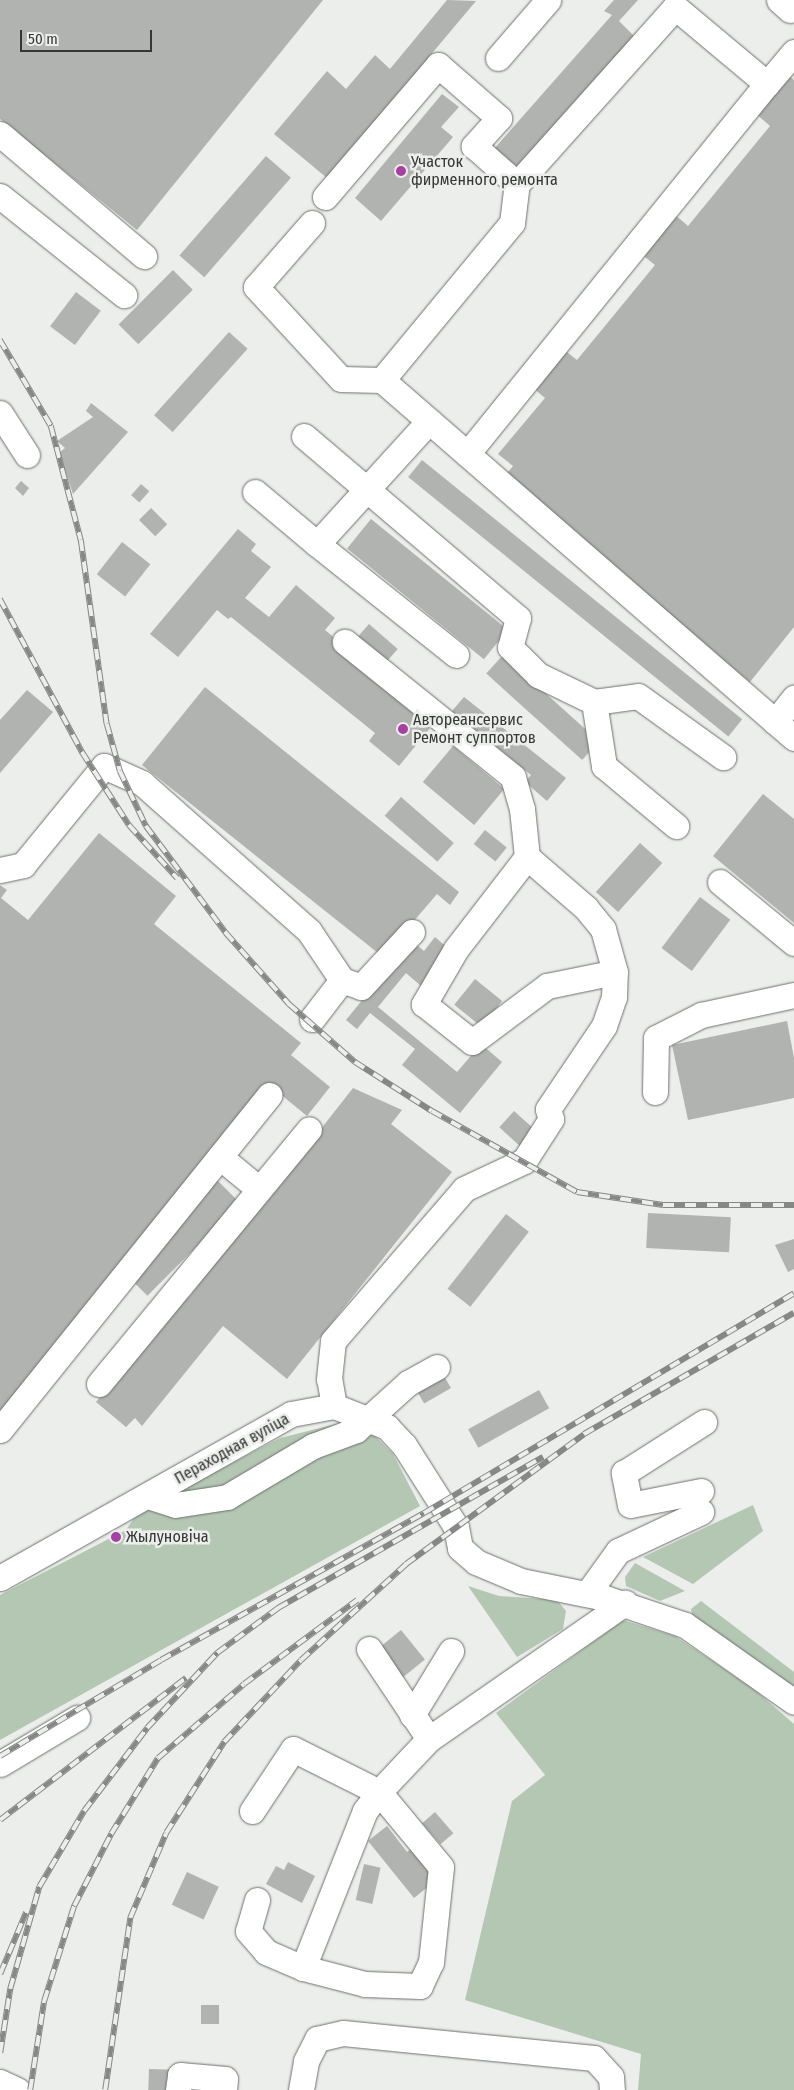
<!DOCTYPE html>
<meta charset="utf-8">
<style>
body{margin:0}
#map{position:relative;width:794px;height:2090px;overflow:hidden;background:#ebeeeb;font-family:"Fira Sans Condensed",sans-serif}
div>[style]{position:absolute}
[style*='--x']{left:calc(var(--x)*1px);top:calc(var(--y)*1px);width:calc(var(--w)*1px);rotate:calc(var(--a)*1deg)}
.green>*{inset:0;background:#b3c7b3}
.building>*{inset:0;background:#b0b3b0;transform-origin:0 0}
.roads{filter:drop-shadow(0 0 1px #6d706d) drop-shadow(0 0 1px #6d706d)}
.minor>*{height:25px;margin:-12.5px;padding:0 12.5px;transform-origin:12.5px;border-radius:12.5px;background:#fff}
.rail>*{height:5.5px;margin-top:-2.75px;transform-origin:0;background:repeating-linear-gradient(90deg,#ebeeeb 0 11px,#868886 0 22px);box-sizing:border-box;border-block:1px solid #868886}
.dots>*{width:14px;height:14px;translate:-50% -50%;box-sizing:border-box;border:2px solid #ebeeeb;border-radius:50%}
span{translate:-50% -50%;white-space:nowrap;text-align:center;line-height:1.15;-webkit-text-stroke:5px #ebeeeb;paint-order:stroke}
.poi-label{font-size:16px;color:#353635}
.left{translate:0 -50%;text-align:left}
.street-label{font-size:16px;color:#353635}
.scale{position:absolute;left:20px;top:30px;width:132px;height:22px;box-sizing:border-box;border:2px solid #353635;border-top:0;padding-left:6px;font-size:15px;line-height:18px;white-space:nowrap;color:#353635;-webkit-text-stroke:4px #ebeeeb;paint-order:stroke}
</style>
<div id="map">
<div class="green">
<div style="clip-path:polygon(336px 1424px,355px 1425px,372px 1433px,393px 1454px,420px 1506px,0 1740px,0 1595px,126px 1530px,138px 1512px,280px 1438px)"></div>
<div style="clip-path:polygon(753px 1505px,763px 1531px,693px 1584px,643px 1557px)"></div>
<div style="clip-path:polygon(635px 1563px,685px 1591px,660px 1601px,626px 1586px,625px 1577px)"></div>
<div style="clip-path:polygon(468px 1586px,499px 1596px,557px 1600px,566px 1611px,563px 1629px,517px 1657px)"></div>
<div style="clip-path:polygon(701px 1601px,794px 1672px,794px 1689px,693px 1620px,691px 1609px)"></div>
<div style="clip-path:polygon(623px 1620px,675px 1636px,754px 1689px,794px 1724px,794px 2090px,638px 2090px,641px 2054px,465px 2000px,512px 1801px,545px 1775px,496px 1713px)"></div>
</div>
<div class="building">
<div style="clip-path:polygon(0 0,323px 0,137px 230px,0 119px)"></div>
<div style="clip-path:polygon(447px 0,476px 1px,327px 178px,274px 134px,327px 71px,346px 89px,375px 55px,390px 69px)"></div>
<div style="clip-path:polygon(614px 0,638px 0,619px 21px,637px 39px,523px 171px,494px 149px,612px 15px,604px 11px)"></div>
<div style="clip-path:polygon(786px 73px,794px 80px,794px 627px,750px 682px,503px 478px,513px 466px,498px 454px,545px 398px,532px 387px,563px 349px,577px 360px,655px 265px,640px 253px,673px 213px,688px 226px,770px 126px,754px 112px)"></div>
<div style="clip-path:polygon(442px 94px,459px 107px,441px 127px,453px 137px,381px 221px,355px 198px)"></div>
<div style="left:266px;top:156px;width:33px;height:132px;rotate:41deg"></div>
<div style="left:173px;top:270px;width:28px;height:77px;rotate:45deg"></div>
<div style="left:76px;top:292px;width:31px;height:43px;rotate:37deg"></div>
<div style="left:229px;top:332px;width:25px;height:112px;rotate:42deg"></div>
<div style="clip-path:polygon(91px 403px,128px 432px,73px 494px,59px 453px,65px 448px,57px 441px,93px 417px,86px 411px)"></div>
<div style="left:422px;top:460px;width:412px;height:22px;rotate:39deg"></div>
<div style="clip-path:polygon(21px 481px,29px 488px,23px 496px,15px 488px)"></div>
<div style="left:141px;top:484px;width:11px;height:15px;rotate:41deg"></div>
<div style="left:151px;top:508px;width:23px;height:17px;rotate:45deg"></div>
<div style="left:371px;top:519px;width:176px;height:38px;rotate:39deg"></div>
<div style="clip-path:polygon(238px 529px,256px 544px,251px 551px,271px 567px,245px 598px,269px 617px,296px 585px,335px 618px,325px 630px,435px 722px,399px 766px,369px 741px,375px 733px,231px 617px,228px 619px,217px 610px,178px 657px,150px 634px)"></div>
<div style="left:122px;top:542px;width:36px;height:41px;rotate:38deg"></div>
<div style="left:369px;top:624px;width:38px;height:20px;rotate:41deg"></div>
<div style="left:503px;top:655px;width:129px;height:25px;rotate:42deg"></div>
<div style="clip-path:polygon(205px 687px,459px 892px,450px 905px,437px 894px,383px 957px,142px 765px)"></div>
<div style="clip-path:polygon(27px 690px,53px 712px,0 773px,0 720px)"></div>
<div style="clip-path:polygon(464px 697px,566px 778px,547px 801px,525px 782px,531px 775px,452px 711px)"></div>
<div style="left:453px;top:746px;width:67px;height:47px;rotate:40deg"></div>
<div style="clip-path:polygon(763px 794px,794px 819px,794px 923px,713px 856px)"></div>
<div style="left:401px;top:797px;width:70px;height:25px;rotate:41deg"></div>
<div style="left:485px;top:830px;width:28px;height:18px;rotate:39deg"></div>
<div style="clip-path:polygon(99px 833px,176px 896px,154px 924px,301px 1043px,291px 1055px,330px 1087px,307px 1116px,268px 1084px,0 1415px,0 885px,7px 890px,1px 898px,28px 920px)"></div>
<div style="left:640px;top:843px;width:30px;height:66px;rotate:42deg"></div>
<div style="left:700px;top:897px;width:38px;height:64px;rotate:37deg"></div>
<div style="clip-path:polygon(435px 937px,450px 950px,421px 986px,406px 973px,378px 1007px,457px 1072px,481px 1044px,502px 1062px,460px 1113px,402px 1065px,415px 1049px,370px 1013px,357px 1029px,346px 1020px,411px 940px,424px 951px)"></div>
<div style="left:475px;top:979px;width:35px;height:33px;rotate:39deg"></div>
<div style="clip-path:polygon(787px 1021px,794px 1058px,794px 1098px,688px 1120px,672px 1045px)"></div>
<div style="clip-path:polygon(353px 1088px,402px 1110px,391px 1124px,452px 1172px,287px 1379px,223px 1326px,142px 1426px,135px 1418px,126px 1427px,96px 1402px,183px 1293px,189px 1297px)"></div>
<div style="left:514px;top:1111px;width:30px;height:22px;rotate:42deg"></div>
<div style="left:216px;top:1179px;width:34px;height:131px;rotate:45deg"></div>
<div style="left:648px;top:1213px;width:83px;height:35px;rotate:3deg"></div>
<div style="left:506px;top:1214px;width:29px;height:95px;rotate:38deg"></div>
<div style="clip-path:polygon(794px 1239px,794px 1269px,788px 1272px,775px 1245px)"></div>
<div style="left:444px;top:1376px;width:14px;height:31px;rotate:60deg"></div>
<div style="left:539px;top:1390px;width:21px;height:81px;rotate:61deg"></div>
<div style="left:401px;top:1630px;width:38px;height:31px;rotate:51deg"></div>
<div style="left:435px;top:1812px;width:28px;height:17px;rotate:49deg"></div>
<div style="clip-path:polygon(387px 1826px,407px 1852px,414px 1846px,439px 1878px,414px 1898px,368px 1841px)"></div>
<div style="clip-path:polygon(288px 1862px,315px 1876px,302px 1903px,266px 1884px,276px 1866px,284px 1870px)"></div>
<div style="left:364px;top:1864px;width:17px;height:37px;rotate:13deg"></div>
<div style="left:187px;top:1872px;width:35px;height:36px;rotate:25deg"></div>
<div style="left:219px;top:2005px;width:19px;height:18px;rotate:90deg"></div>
<div style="left:149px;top:2069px;width:25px;height:21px;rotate:2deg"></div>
</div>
<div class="roads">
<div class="minor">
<div style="--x:779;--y:0;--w:15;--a:42"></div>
<div style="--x:498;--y:58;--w:77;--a:-49.2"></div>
<div style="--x:0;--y:134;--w:189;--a:40.3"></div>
<div style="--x:0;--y:196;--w:159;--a:38.6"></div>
<div style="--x:325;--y:197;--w:174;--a:-49.4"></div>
<div style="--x:438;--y:65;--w:81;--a:41"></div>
<div style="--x:499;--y:118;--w:38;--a:132"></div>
<div style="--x:474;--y:146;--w:57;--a:41.5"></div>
<div style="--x:517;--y:184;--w:237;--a:-48.2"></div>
<div style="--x:675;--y:7;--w:120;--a:39.9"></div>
<div style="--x:767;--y:84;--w:42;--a:-49.8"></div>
<div style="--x:312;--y:223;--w:85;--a:131.2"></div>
<div style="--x:256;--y:287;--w:125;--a:47.3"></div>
<div style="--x:341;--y:379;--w:41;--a:1.4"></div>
<div style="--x:382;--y:380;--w:546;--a:40.99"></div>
<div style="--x:382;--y:380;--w:204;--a:-50.4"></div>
<div style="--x:512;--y:223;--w:39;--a:-83"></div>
<div style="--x:0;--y:413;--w:50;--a:57.3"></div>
<div style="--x:429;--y:421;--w:166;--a:132.3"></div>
<div style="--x:317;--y:544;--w:178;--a:38.6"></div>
<div style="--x:304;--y:436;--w:281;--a:40.4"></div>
<div style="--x:518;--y:618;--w:30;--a:105"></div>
<div style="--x:510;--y:647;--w:40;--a:45"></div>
<div style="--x:538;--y:675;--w:62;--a:25.7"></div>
<div style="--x:594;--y:702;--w:65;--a:81.1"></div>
<div style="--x:604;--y:766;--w:94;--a:39.8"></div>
<div style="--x:467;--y:454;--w:476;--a:-51"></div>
<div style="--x:255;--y:492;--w:81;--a:40"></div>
<div style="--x:594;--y:702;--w:44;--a:-7.8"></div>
<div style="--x:638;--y:696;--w:105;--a:35.7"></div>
<div style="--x:775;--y:722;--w:31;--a:-52"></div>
<div style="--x:527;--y:857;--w:116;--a:127.7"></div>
<div style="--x:456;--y:949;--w:64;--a:120.2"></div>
<div style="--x:424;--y:1004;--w:61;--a:38.4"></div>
<div style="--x:472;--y:1042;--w:94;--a:-36.7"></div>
<div style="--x:547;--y:986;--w:69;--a:-11.6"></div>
<div style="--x:0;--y:870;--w:24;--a:-12"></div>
<div style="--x:23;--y:865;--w:128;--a:-50.7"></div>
<div style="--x:104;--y:766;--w:42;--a:24.1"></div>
<div style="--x:142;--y:783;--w:223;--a:41.5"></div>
<div style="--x:309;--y:931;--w:59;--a:56"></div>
<div style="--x:342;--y:980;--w:20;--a:20"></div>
<div style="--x:361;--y:987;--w:75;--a:-47.2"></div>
<div style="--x:720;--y:882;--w:96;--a:39.5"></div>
<div style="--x:312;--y:1019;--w:49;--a:-52.4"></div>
<div style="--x:655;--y:1092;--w:54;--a:-88.9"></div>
<div style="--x:656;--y:1038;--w:51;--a:-27.1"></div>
<div style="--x:701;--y:1015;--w:95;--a:-12.1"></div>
<div style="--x:220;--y:1157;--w:50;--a:39.4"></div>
<div style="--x:99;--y:1384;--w:330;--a:-50.5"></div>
<div style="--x:334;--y:1406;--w:27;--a:-100"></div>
<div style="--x:329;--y:1379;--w:38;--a:-84"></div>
<div style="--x:333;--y:1341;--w:201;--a:-49.2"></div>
<div style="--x:464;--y:1189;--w:66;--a:-25"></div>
<div style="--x:524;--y:1161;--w:50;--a:-57.3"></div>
<div style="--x:551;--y:1119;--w:10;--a:-107"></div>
<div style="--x:548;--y:1109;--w:100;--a:-56"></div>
<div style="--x:604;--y:1026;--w:31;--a:-71"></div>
<div style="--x:614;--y:997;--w:25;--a:-88"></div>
<div style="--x:615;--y:972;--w:45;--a:-105.6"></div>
<div style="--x:603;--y:929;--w:27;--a:-129"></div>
<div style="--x:586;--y:908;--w:78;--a:-139.2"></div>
<div style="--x:527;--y:857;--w:48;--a:-95.9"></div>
<div style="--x:522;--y:809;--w:33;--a:-106"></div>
<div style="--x:513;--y:777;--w:216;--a:-141.2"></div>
<div style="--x:0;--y:1430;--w:430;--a:-51.2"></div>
<div style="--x:701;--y:1491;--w:72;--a:168.8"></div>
<div style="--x:630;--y:1505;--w:33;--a:-101"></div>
<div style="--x:624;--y:1473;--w:95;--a:-32.5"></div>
<div style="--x:148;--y:1496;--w:28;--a:18"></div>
<div style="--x:175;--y:1505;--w:53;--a:-8.7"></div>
<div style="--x:227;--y:1497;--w:100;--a:-30.7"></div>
<div style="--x:313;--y:1446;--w:46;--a:-20.4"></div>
<div style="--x:356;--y:1430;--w:70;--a:-42.1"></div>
<div style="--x:408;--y:1383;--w:33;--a:-29"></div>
<div style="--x:0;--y:1578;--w:334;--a:-29.4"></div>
<div style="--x:291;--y:1414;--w:44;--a:-10.5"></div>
<div style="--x:334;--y:1406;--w:57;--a:21.6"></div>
<div style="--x:387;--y:1427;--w:25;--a:47"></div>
<div style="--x:404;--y:1445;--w:97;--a:57.6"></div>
<div style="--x:456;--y:1527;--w:21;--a:79"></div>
<div style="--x:460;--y:1548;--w:21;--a:41"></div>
<div style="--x:476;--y:1562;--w:49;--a:22.9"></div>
<div style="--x:521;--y:1581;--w:86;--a:11.4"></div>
<div style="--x:605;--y:1598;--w:84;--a:18.6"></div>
<div style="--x:685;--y:1625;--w:133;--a:35.2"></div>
<div style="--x:587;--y:1594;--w:53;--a:-54.2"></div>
<div style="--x:618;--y:1551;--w:92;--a:-25.2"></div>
<div style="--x:369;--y:1649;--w:108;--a:56.3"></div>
<div style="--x:412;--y:1715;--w:75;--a:-58.6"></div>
<div style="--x:0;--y:1764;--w:90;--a:-30.9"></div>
<div style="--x:252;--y:1811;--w:74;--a:-56.5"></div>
<div style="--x:293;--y:1749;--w:96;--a:26.6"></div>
<div style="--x:379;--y:1792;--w:97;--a:50.4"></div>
<div style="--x:441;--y:1867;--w:96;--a:96"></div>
<div style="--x:431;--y:1962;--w:26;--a:115"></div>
<div style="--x:420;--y:1986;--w:55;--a:-177.9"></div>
<div style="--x:365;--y:1984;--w:64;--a:-165.5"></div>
<div style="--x:257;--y:1900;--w:32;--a:106"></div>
<div style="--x:248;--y:1931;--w:28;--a:49"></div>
<div style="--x:266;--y:1952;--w:40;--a:23.4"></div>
<div style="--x:303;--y:1968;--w:169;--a:-68.5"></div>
<div style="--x:365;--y:1811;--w:24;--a:-54"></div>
<div style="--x:379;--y:1792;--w:73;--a:-46.7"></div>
<div style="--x:429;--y:1739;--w:239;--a:-34.8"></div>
<div style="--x:0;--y:2082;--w:19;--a:25"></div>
<div style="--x:178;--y:2090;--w:15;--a:-82"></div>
<div style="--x:180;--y:2075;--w:45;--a:5.1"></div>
<div style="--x:225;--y:2079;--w:11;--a:95"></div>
<div style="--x:301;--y:2090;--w:29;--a:-80"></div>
<div style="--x:306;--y:2061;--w:25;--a:-63"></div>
<div style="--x:317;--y:2039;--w:27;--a:-13"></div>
<div style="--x:343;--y:2033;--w:252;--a:5.7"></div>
<div style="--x:594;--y:2058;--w:25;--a:48"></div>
<div style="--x:611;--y:2077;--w:13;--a:86"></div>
</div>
</div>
<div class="rail">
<div style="--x:0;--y:340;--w:100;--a:59.3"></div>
<div style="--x:51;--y:426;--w:118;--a:75.3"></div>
<div style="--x:81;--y:540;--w:186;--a:82"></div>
<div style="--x:107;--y:724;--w:49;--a:74.5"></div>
<div style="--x:120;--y:771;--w:61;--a:64.7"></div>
<div style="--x:146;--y:826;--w:134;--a:53.2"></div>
<div style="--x:226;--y:933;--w:95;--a:48.4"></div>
<div style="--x:289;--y:1004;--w:88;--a:41.3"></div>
<div style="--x:355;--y:1062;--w:91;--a:32.5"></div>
<div style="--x:432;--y:1111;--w:166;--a:29.2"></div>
<div style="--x:577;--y:1192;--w:87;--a:8.6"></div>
<div style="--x:663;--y:1205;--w:131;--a:0"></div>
<div style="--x:0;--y:599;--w:174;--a:61.8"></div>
<div style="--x:82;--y:752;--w:87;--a:57.2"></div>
<div style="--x:129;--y:825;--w:72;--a:47.8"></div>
<div style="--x:0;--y:1756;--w:187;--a:-30.8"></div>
<div style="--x:161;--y:1660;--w:301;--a:-29.2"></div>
<div style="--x:424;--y:1513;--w:430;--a:-30.7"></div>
<div style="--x:0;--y:1820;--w:234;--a:-37.4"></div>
<div style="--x:0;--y:1974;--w:67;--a:-67.2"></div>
<div style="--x:0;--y:2053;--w:65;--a:-81.1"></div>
<div style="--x:10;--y:1989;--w:106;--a:-74.1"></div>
<div style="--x:39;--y:1887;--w:88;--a:-59.4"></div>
<div style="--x:84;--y:1811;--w:104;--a:-52.8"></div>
<div style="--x:147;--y:1728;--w:103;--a:-47"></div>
<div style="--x:217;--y:1653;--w:76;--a:-36.4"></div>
<div style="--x:278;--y:1608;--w:305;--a:-29.7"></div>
<div style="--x:30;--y:2090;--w:90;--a:-81.1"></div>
<div style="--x:44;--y:2001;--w:100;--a:-72.5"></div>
<div style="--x:74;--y:1906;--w:81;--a:-62.8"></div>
<div style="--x:111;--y:1834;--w:89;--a:-58.3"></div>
<div style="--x:158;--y:1758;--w:113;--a:-40.7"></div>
<div style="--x:244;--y:1684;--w:141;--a:-36.6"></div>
<div style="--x:105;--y:2090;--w:174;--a:-81.7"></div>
<div style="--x:130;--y:1918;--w:92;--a:-67"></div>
<div style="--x:166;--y:1833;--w:108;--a:-57.5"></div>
<div style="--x:224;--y:1742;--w:112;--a:-46.8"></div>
<div style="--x:301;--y:1660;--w:142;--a:-42.4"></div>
<div style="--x:406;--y:1564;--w:220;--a:-36.1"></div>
<div style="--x:584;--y:1434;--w:242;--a:-30"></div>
</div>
<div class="dots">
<div style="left:401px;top:171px;background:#a740a3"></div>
<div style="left:403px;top:729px;background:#a740a3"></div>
<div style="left:116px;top:1537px;background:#a740a3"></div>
</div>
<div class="poi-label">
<span class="left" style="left:411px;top:171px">Участок<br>фирменного ремонта</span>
<span class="left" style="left:413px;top:729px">Автореансервис<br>Ремонт суппортов</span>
<span class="left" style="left:126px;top:1537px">Жылуновіча</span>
</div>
<div class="street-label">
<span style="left:232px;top:1449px;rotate:-29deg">Пераходная вуліца</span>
</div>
<div class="scale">50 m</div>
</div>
